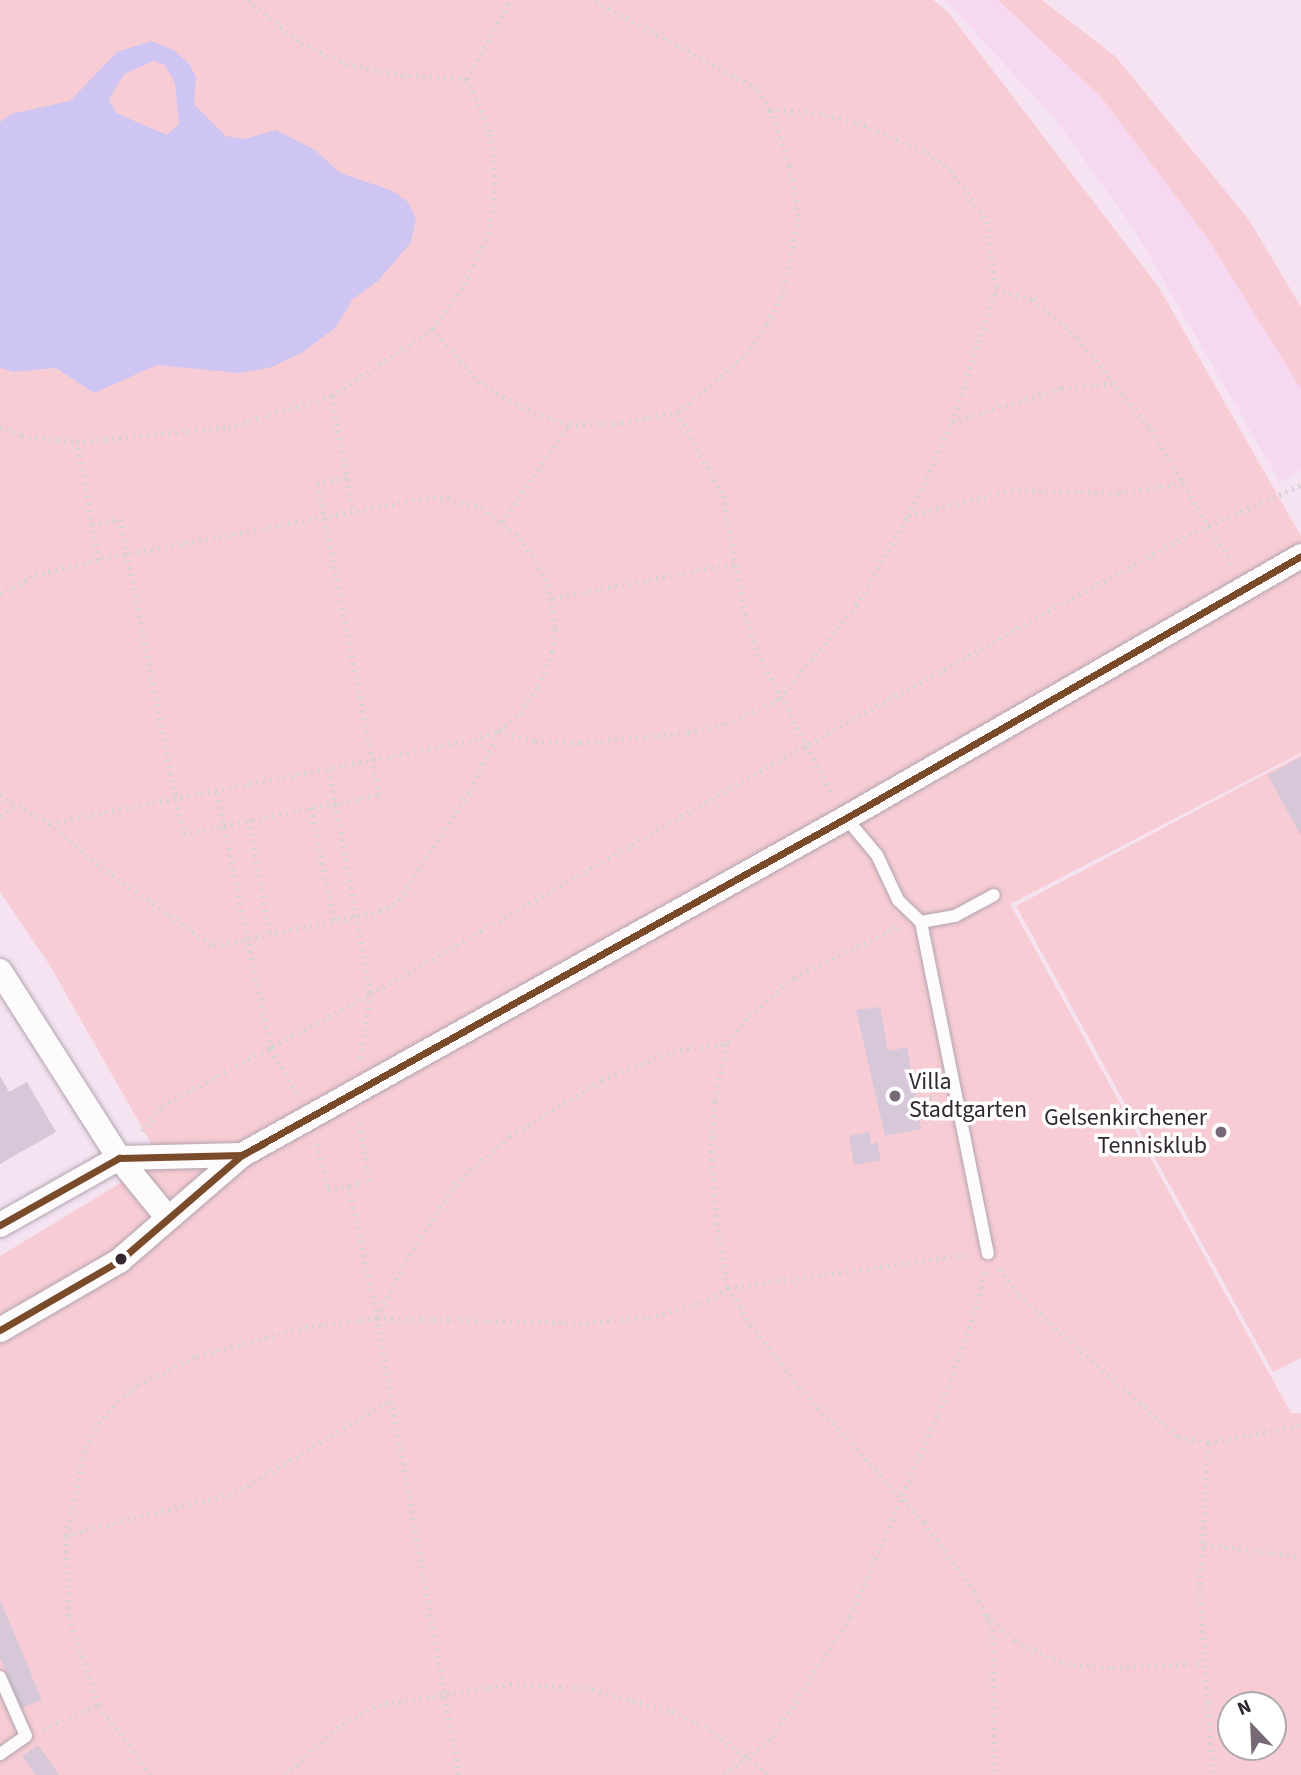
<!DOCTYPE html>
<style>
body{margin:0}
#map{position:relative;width:1301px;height:1775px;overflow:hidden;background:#f5e3f2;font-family:"Source Sans 3",sans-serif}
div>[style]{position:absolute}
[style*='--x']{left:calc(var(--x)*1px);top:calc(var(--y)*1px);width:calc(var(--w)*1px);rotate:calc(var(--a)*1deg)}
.built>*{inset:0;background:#f6d9f1}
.green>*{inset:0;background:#f8ccd4}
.water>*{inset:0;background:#cec5f3}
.building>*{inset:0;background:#d6c8d9}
.path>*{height:4.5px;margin-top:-2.25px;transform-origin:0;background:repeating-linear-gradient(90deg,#d6d2d6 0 2px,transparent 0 7px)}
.roads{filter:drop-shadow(0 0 2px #b1a4af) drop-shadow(0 0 2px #b1a4af)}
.lane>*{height:12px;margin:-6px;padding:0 6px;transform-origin:6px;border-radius:6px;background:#fefbfd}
.street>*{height:24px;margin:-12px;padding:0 12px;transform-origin:12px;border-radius:12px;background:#fefbfd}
.bus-1>*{height:7px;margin:-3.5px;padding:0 3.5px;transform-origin:3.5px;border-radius:3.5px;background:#7a4b2a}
.dots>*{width:19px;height:19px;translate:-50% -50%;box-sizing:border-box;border:4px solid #fff;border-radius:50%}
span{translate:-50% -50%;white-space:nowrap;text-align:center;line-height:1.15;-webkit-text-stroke:7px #fff;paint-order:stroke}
.poi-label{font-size:24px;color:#332831}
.left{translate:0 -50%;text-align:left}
.right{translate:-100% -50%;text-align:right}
.north{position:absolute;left:1217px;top:1691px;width:70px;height:70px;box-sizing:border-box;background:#fff;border:2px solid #ada9ad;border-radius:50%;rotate:337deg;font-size:19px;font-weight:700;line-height:28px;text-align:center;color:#332831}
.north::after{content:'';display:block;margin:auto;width:24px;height:32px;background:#776975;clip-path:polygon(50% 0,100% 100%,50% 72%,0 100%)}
</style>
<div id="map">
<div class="built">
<div style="clip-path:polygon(945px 0,998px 0,1101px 97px,1208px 239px,1301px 389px,1301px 470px,1280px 482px,1134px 229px,1055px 119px)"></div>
</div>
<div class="green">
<div style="clip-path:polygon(evenodd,0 0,933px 0,948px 12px,1158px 286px,1301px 536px,1301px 753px,1010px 904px,1291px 1413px,1301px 1413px,1301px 1775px,0 1775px,0 1256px,160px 1159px,49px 964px,0 892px,0 0,1231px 1705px,1273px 1705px,1273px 1747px,1231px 1747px,1231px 1705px)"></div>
<div style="clip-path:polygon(998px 0,1042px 0,1116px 57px,1249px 220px,1301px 307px,1301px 389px,1208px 239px,1101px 97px)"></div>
<div style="clip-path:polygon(1301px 755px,1301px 1358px,1273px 1372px,1016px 906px)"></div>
</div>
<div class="water">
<div style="clip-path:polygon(evenodd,151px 41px,174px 50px,190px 65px,196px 77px,194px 104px,226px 136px,244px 139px,276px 130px,315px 150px,340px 173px,393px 191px,408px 202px,416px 219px,411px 242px,378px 281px,353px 299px,335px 328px,303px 352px,272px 367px,240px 373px,157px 365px,94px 393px,56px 368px,14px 372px,0 368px,0 122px,11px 114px,70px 101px,117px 52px,151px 41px,154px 61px,165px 65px,175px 83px,179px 124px,167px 135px,116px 113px,109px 99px,124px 74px,154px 61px)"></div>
</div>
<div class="building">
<div style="clip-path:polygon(1301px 757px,1301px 836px,1268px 775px)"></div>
<div style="clip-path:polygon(880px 1007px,888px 1051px,907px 1047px,921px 1129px,885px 1136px,856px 1010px)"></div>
<div style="clip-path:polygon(0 1076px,9px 1092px,27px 1082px,56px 1132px,0 1164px)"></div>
<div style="clip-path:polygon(869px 1132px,871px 1144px,877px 1142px,881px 1160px,854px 1165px,849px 1136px)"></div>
<div style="clip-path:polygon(0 1600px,42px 1700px,21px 1708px,0 1658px)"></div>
<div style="clip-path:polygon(38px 1745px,59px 1775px,36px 1775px,22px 1756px)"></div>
</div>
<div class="path">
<div style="--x:248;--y:0;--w:68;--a:39.1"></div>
<div style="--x:301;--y:43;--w:50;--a:25"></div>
<div style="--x:346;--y:64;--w:57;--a:11.1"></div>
<div style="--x:402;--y:75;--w:65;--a:3.5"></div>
<div style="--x:467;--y:79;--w:90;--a:-61.4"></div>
<div style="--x:770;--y:110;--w:35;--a:2"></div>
<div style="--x:805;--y:111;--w:54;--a:11.7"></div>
<div style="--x:858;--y:122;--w:76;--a:24.2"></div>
<div style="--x:927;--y:153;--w:29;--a:35"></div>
<div style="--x:951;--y:170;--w:63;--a:55.3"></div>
<div style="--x:987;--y:222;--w:68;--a:82.3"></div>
<div style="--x:996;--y:289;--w:38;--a:15"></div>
<div style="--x:1033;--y:299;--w:60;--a:40.9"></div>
<div style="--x:1078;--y:338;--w:117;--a:51.6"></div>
<div style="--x:1151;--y:430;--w:159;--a:58.9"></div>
<div style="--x:432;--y:329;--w:71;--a:48.4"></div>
<div style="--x:479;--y:382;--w:49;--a:30.8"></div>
<div style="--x:521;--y:407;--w:51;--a:20.6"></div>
<div style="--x:569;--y:425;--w:53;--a:-2.2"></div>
<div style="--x:622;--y:423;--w:56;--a:-11.3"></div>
<div style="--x:677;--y:412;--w:89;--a:-39.6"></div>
<div style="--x:746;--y:355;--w:37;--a:-56"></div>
<div style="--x:767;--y:324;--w:39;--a:-64"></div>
<div style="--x:784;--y:289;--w:74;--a:-79.1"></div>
<div style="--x:798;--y:216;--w:52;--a:-100"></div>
<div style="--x:789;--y:165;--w:58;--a:-109.1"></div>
<div style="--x:770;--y:110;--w:25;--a:-122"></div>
<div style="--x:757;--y:89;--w:187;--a:-151.7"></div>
<div style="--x:332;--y:396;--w:117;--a:79.7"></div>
<div style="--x:677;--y:412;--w:96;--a:61.3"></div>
<div style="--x:723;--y:496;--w:120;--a:79.4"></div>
<div style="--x:745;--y:614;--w:41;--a:71.6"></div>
<div style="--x:758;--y:653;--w:161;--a:62.3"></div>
<div style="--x:952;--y:422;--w:115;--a:-17.2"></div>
<div style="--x:1062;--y:388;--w:51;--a:-4.5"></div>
<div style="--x:0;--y:427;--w:24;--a:22"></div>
<div style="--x:22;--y:436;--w:55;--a:6.2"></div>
<div style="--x:77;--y:442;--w:153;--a:-5.6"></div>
<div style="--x:229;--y:427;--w:108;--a:-16.8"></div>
<div style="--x:332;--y:396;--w:120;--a:-33.8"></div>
<div style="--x:432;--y:329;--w:54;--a:-54"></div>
<div style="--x:464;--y:285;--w:56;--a:-64.8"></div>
<div style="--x:488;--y:234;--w:50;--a:-82"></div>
<div style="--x:495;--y:184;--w:27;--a:-94"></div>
<div style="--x:493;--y:157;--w:25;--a:-99"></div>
<div style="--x:489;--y:132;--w:57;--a:-112.5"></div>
<div style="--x:909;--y:516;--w:105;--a:-14.3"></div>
<div style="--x:1011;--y:490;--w:108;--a:1.6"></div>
<div style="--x:1119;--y:493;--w:64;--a:-9"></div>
<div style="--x:502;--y:522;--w:118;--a:-55.4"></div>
<div style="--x:92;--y:525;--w:29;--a:-12"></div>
<div style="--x:120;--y:519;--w:321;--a:78.7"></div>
<div style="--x:183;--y:834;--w:200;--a:-11.3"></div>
<div style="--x:379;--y:795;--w:318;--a:-101.2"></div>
<div style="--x:317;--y:483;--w:31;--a:-11"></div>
<div style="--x:0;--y:594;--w:40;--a:-28"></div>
<div style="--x:35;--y:575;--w:65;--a:-13.4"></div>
<div style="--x:553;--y:598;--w:186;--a:-10.8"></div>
<div style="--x:329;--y:770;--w:228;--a:79.4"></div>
<div style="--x:371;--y:994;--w:66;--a:99.6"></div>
<div style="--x:217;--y:793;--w:262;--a:78.1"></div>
<div style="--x:271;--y:1049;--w:52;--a:60"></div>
<div style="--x:0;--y:795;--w:56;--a:29.7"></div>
<div style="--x:49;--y:823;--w:68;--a:40.2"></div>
<div style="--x:101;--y:867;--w:138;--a:35"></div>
<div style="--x:214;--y:946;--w:170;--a:-11.9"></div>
<div style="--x:380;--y:911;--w:22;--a:-30"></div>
<div style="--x:399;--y:900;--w:131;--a:-57.2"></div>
<div style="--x:470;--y:790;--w:67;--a:-64.2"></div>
<div style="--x:499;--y:730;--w:38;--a:17"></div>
<div style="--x:535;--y:741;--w:45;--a:2.5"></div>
<div style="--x:580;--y:743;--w:109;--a:-5.8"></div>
<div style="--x:688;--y:732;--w:39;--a:-12"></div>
<div style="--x:726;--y:724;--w:60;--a:-24.8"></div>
<div style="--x:780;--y:699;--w:121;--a:-51"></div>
<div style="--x:856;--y:605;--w:103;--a:-59.7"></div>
<div style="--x:908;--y:516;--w:104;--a:-64.9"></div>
<div style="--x:952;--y:422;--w:140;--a:-71.7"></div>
<div style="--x:311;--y:808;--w:115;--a:78.5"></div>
<div style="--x:0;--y:816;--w:18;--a:-34"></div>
<div style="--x:249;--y:820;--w:116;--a:79.6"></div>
<div style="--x:50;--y:823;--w:432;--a:-11.1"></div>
<div style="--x:474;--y:740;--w:27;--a:-22"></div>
<div style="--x:499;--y:730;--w:27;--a:-39"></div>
<div style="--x:520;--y:713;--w:32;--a:-56"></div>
<div style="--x:538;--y:686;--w:37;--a:-68"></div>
<div style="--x:552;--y:652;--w:24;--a:-83"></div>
<div style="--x:555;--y:628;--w:48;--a:-99.7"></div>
<div style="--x:547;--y:581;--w:49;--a:-122.4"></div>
<div style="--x:521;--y:540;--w:49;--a:-140.8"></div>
<div style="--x:483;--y:509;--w:35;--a:-164"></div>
<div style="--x:449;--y:499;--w:21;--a:-177"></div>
<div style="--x:428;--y:498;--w:336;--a:169.4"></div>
<div style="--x:98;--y:560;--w:120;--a:-100.1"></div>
<div style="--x:897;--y:928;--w:114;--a:154.1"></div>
<div style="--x:794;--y:978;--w:62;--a:138.9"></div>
<div style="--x:747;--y:1019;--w:32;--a:129"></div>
<div style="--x:727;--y:1044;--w:59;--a:101.7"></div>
<div style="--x:715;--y:1102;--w:50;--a:94.6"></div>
<div style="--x:711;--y:1152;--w:71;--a:85.2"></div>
<div style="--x:717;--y:1223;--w:66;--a:80.4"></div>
<div style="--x:728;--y:1288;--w:44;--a:58.1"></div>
<div style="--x:751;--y:1325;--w:78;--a:52.3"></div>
<div style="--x:799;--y:1387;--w:184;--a:47.2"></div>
<div style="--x:924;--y:1522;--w:89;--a:54.2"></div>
<div style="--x:976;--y:1594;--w:40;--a:65"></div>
<div style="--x:993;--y:1630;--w:145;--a:89.2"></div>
<div style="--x:916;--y:1100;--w:20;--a:-11"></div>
<div style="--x:142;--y:1131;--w:32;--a:-51"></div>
<div style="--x:162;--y:1106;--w:237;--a:-28.2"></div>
<div style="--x:371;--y:994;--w:498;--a:-29.8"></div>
<div style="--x:803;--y:747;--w:434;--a:-28.9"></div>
<div style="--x:1183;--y:537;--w:129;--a:-23.8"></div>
<div style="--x:317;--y:1144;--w:47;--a:76.6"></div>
<div style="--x:328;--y:1190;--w:42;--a:-12.4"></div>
<div style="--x:369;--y:1181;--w:63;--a:-100.1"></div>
<div style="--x:349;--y:1186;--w:135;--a:78"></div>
<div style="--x:377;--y:1318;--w:464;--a:79.8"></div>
<div style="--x:1000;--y:1269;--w:32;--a:54"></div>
<div style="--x:1019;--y:1295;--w:213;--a:41.8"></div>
<div style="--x:1178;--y:1437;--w:31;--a:11"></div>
<div style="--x:1208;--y:1443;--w:95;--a:-11"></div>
<div style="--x:377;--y:1317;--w:56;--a:-63.4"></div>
<div style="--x:402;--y:1267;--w:98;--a:-57.4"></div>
<div style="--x:455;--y:1184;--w:73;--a:-41.1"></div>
<div style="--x:510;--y:1136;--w:108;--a:-31.3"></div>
<div style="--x:602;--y:1080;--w:77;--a:-22.2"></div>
<div style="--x:673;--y:1051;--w:54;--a:-7.4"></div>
<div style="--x:1208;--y:1443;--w:146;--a:93.1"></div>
<div style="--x:1200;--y:1589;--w:186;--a:86"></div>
<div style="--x:66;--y:1535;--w:174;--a:-14"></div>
<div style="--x:235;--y:1493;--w:182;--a:-30.8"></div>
<div style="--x:1204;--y:1544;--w:98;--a:7.6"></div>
<div style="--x:987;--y:1615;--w:38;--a:43"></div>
<div style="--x:1015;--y:1641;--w:56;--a:24.3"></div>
<div style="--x:1066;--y:1664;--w:47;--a:4.9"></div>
<div style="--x:1113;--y:1668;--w:90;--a:-3.2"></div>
<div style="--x:43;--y:1729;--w:60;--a:-23.6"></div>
<div style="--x:150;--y:1775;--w:87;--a:-126.6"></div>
<div style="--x:98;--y:1705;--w:94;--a:-108.6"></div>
<div style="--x:68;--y:1616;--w:81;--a:-91.4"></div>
<div style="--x:66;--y:1535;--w:89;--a:-77.7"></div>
<div style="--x:85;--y:1448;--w:36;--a:-60"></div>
<div style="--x:103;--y:1417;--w:40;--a:-45"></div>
<div style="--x:131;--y:1389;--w:74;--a:-26.6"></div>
<div style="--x:197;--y:1356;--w:112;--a:-15"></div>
<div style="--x:305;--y:1327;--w:73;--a:-7.1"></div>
<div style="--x:377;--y:1318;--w:209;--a:1.4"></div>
<div style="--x:586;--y:1323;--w:70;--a:-5.7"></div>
<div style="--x:656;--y:1316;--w:48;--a:-15.8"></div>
<div style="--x:702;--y:1303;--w:30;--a:-30"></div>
<div style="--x:728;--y:1288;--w:241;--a:-7.9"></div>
<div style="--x:285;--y:1775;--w:76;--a:-41.8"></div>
<div style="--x:342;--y:1724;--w:41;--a:-27.8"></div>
<div style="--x:378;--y:1705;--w:134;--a:-9"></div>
<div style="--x:510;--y:1684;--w:76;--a:3"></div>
<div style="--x:586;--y:1688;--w:89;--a:15"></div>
<div style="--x:672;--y:1711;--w:42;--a:26.6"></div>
<div style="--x:710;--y:1730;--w:74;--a:37.3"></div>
<div style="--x:724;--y:1775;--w:61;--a:-38.4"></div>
<div style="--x:772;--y:1737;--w:143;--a:-57"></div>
<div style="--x:850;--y:1617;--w:221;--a:-66.6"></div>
<div style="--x:938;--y:1414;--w:112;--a:-70.1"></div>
<div style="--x:976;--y:1309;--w:40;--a:-77"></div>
</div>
<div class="roads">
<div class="lane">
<div style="--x:846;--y:818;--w:48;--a:50"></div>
<div style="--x:877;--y:855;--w:50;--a:65"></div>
<div style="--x:898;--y:900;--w:32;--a:44"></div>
<div style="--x:921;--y:922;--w:338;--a:78.6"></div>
<div style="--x:921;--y:922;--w:35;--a:-10"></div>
<div style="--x:955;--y:916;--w:44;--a:-28.3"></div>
<div style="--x:0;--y:1677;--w:64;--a:66.2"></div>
<div style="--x:26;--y:1736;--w:32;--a:145"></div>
</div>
<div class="street">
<div style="--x:0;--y:971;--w:222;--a:57.5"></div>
<div style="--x:119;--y:1158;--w:76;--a:50.9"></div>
<div style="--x:0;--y:1225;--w:137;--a:-29.4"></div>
<div style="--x:119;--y:1158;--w:123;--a:-1.4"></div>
<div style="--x:0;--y:1330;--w:138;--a:-30.1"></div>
<div style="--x:119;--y:1261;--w:162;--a:-40.8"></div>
<div style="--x:242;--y:1155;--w:692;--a:-29.16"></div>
<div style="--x:846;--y:818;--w:525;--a:-29.93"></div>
</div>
</div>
<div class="bus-1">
<div style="--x:0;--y:1225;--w:137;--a:-29.4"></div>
<div style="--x:119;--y:1158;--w:123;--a:-1.4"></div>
<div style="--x:242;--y:1155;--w:24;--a:-28"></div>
<div style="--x:0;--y:1330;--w:138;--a:-30.1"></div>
<div style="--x:119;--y:1261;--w:162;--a:-40.8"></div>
<div style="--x:242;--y:1155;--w:692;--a:-29.16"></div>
<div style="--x:846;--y:818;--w:525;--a:-29.93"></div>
</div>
<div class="dots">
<div style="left:895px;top:1096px;background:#776975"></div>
<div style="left:1221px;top:1132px;background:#776975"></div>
<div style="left:121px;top:1259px;background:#332831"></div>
</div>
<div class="poi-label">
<span class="left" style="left:909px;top:1096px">Villa<br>Stadtgarten</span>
<span class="right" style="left:1207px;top:1132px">Gelsenkirchener<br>Tennisklub</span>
</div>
<div class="north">N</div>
</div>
